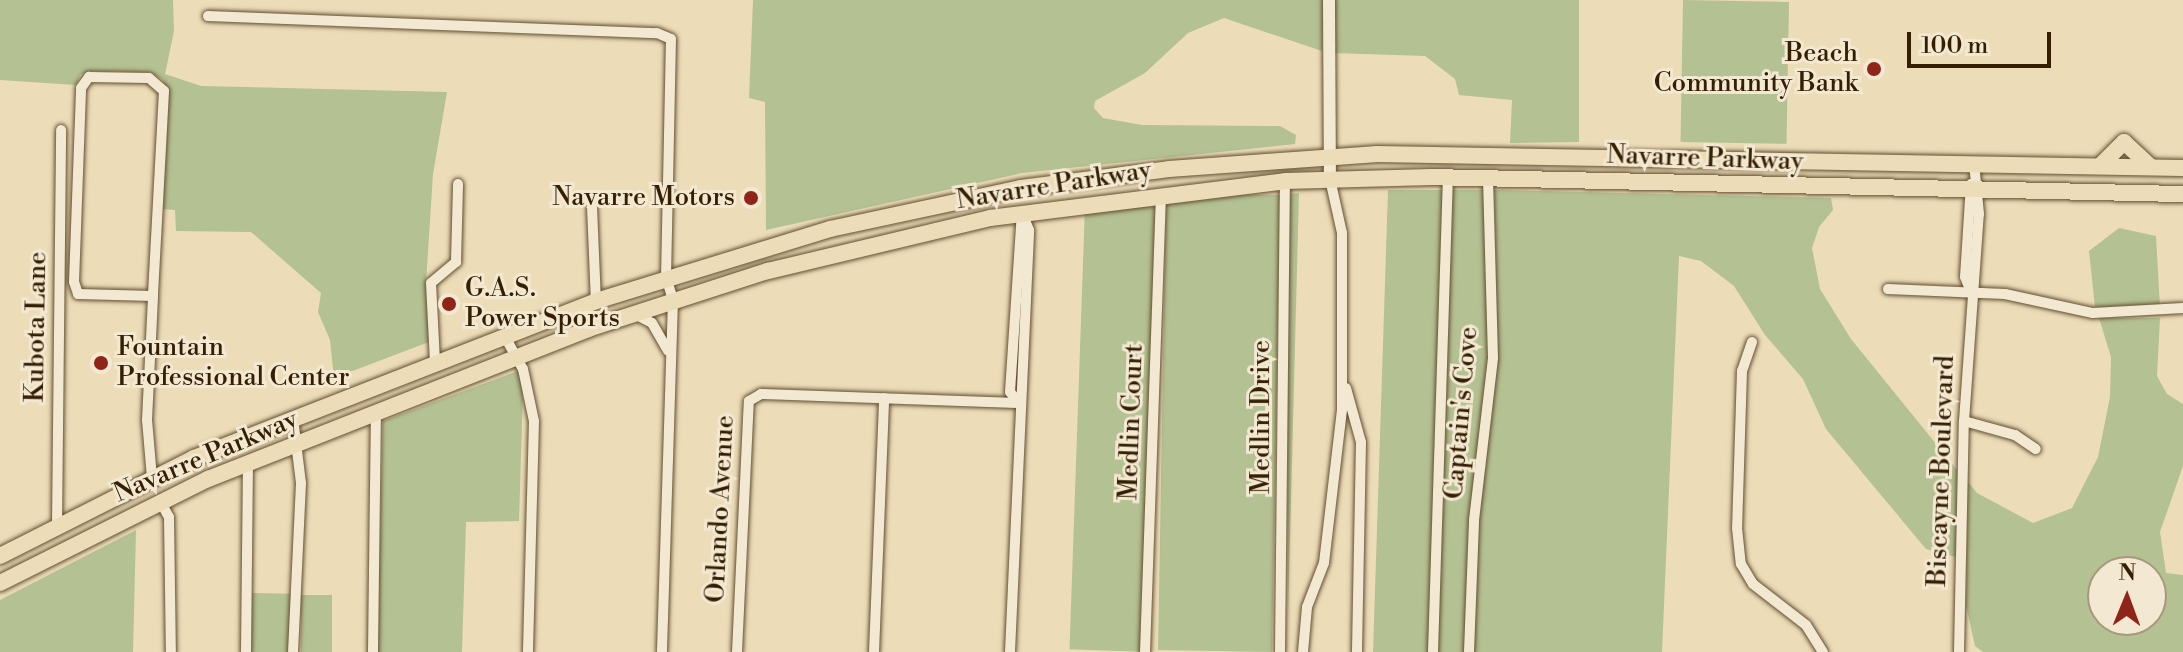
<!DOCTYPE html>
<style>
body{margin:0}
#map{position:relative;width:2183px;height:652px;overflow:hidden;background:#ecdcb8;font-family:"Libre Bodoni",serif}
div>[style]{position:absolute}
[style*='--x']{left:calc(var(--x)*1px);top:calc(var(--y)*1px);width:calc(var(--w)*1px);rotate:calc(var(--a)*1deg)}
.green>*{inset:0;background:#b4c192;transform-origin:0 0}
.roads{filter:drop-shadow(0 0 2px #624e30) drop-shadow(0 0 2px #624e30)}
.minor>*{height:10px;margin:-5px;padding:0 5px;transform-origin:5px;border-radius:5px;background:#f3e8d1}
.tertiary>*{height:12px;margin:-6px;padding:0 6px;transform-origin:6px;border-radius:6px;background:#f3e8d1}
.trunk>*{height:16px;margin:-8px;padding:0 8px;transform-origin:8px;border-radius:8px;background:#ecdcb8}
.dots>*{width:22px;height:22px;translate:-50% -50%;box-sizing:border-box;border:4px solid #f3e8d1;border-radius:50%}
span{translate:-50% -50%;white-space:nowrap;text-align:center;line-height:1.15;-webkit-text-stroke:6px #f3e8d1;paint-order:stroke}
.poi-label{font-size:26px;color:#341f02}
.right{translate:-100% -50%;text-align:right}
.left{translate:0 -50%;text-align:left}
.street-label{font-size:26px;color:#341f02}
.north{position:absolute;left:2087px;top:556px;width:80px;height:80px;box-sizing:border-box;background:#f3e8d1;border:2px solid #a7987e;border-radius:50%;rotate:1deg;font-size:22px;font-weight:700;line-height:32px;text-align:center;color:#341f02}
.north::after{content:'';display:block;margin:auto;width:28px;height:36px;background:#8f2418;clip-path:polygon(50% 0,100% 100%,50% 72%,0 100%)}
.scale{position:absolute;left:1907px;top:32px;width:144px;height:36px;box-sizing:border-box;border:4px solid #341f02;border-top:0;padding-left:10px;font-size:24px;line-height:28px;white-space:nowrap;color:#341f02;-webkit-text-stroke:6px #f3e8d1;paint-order:stroke}
</style>
<div id="map">
<div class="green">
<div style="clip-path:polygon(0 0,173px 0,174px 31px,165px 74px,201px 86px,447px 92px,433px 174px,426px 283px,429px 342px,334px 378px,330px 340px,318px 312px,321px 293px,251px 232px,176px 231px,175px 210px,163px 209px,169px 91px,162px 79px,150px 72px,89px 71px,80px 75px,76px 85px,0 80px)"></div>
<div style="clip-path:polygon(753px 0,1324px 0,1322px 51px,1224px 18px,1188px 33px,1145px 73px,1095px 101px,1094px 108px,1103px 118px,1142px 125px,1280px 126px,1296px 135px,1295px 144px,1022px 173px,766px 230px,765px 102px,749px 98px)"></div>
<div style="clip-path:polygon(1334px 0,1579px 0,1579px 142px,1510px 143px,1512px 100px,1459px 95px,1455px 79px,1425px 56px,1332px 53px)"></div>
<div style="left:1683px;top:0;width:106px;height:142px;rotate:1deg"></div>
<div style="clip-path:polygon(1388px 190px,1484px 190px,1489px 358px,1464px 652px,1373px 652px)"></div>
<div style="clip-path:polygon(1494px 190px,1831px 198px,1833px 210px,1819px 227px,1812px 248px,1820px 289px,1851px 339px,1958px 471px,1956px 557px,1926px 549px,1826px 429px,1803px 379px,1765px 335px,1734px 286px,1701px 261px,1679px 256px,1662px 652px,1474px 652px,1479px 521px,1498px 358px)"></div>
<div style="clip-path:polygon(1299px 193px,1288px 614px,1287px 261px,1289px 194px)"></div>
<div style="left:1280px;top:195px;width:457px;height:114px;rotate:91deg"></div>
<div style="left:1157px;top:207px;width:445px;height:72px;rotate:92deg"></div>
<div style="clip-path:polygon(2119px 228px,2156px 236px,2160px 307px,2095px 307px,2089px 251px)"></div>
<div style="clip-path:polygon(evenodd,2099px 318px,2160px 318px,2157px 376px,2167px 394px,2183px 404px,2183px 466px,2160px 532px,2166px 573px,2183px 575px,2183px 652px,1983px 652px,1975px 646px,1966px 605px,1968px 482px,1977px 493px,2033px 523px,2072px 508px,2098px 457px,2110px 397px,2111px 357px,2099px 318px,2103px 572px,2151px 572px,2151px 620px,2103px 620px,2103px 572px)"></div>
<div style="clip-path:polygon(518px 371px,523px 390px,519px 521px,466px 522px,462px 652px,377px 652px,383px 421px)"></div>
<div style="clip-path:polygon(136px 530px,133px 652px,0 652px,0 600px)"></div>
<div style="left:252px;top:593px;width:40px;height:59px;rotate:1deg"></div>
<div style="left:301px;top:595px;width:31px;height:57px"></div>
</div>
<div class="roads">
<div class="minor">
<div style="--x:208;--y:16;--w:449;--a:2.2"></div>
<div style="--x:657;--y:33;--w:15;--a:23"></div>
<div style="--x:671;--y:39;--w:238;--a:91.2"></div>
<div style="--x:666;--y:277;--w:24;--a:73"></div>
<div style="--x:673;--y:300;--w:352;--a:91.8"></div>
<div style="--x:89;--y:77;--w:60;--a:1"></div>
<div style="--x:149;--y:78;--w:20;--a:41"></div>
<div style="--x:164;--y:91;--w:205;--a:93.1"></div>
<div style="--x:153;--y:296;--w:75;--a:-178.5"></div>
<div style="--x:78;--y:294;--w:13;--a:-108"></div>
<div style="--x:74;--y:282;--w:194;--a:-87.9"></div>
<div style="--x:81;--y:88;--w:14;--a:-54"></div>
<div style="--x:1971;--y:184;--w:93;--a:93.7"></div>
<div style="--x:1965;--y:277;--w:16;--a:68"></div>
<div style="--x:592;--y:207;--w:94;--a:87.6"></div>
<div style="--x:1888;--y:289;--w:117;--a:2.4"></div>
<div style="--x:2005;--y:294;--w:90;--a:12.2"></div>
<div style="--x:2093;--y:313;--w:90;--a:-3.2"></div>
<div style="--x:635;--y:314;--w:19;--a:28"></div>
<div style="--x:652;--y:323;--w:32;--a:60"></div>
<div style="--x:504;--y:335;--w:39;--a:61"></div>
<div style="--x:523;--y:369;--w:53;--a:78.1"></div>
<div style="--x:534;--y:421;--w:231;--a:91.5"></div>
<div style="--x:1752;--y:342;--w:31;--a:109"></div>
<div style="--x:1742;--y:371;--w:157;--a:91.8"></div>
<div style="--x:1737;--y:528;--w:36;--a:84"></div>
<div style="--x:1741;--y:564;--w:23;--a:59"></div>
<div style="--x:1753;--y:584;--w:67;--a:37.7"></div>
<div style="--x:1806;--y:625;--w:32;--a:58"></div>
<div style="--x:435;--y:362;--w:79;--a:-92.9"></div>
<div style="--x:431;--y:283;--w:33;--a:-40"></div>
<div style="--x:456;--y:262;--w:78;--a:-88.5"></div>
<div style="--x:1346;--y:388;--w:56;--a:74.5"></div>
<div style="--x:1361;--y:442;--w:210;--a:91.1"></div>
<div style="--x:1019;--y:403;--w:14;--a:-129"></div>
<div style="--x:1010;--y:392;--w:179;--a:-86.2"></div>
<div style="--x:293;--y:418;--w:65;--a:83"></div>
<div style="--x:301;--y:483;--w:169;--a:92.7"></div>
<div style="--x:1964;--y:421;--w:53;--a:15.4"></div>
<div style="--x:2015;--y:435;--w:25;--a:34"></div>
<div style="--x:152;--y:478;--w:58;--a:-94.9"></div>
<div style="--x:147;--y:420;--w:124;--a:-87.2"></div>
<div style="--x:160;--y:501;--w:18;--a:61"></div>
<div style="--x:169;--y:517;--w:135;--a:89.2"></div>
<div style="--x:57;--y:525;--w:395;--a:-89.4"></div>
<div style="--x:246;--y:652;--w:189;--a:-89.4"></div>
<div style="--x:373;--y:652;--w:241;--a:-89.3"></div>
<div style="--x:737;--y:652;--w:251;--a:-87.3"></div>
<div style="--x:749;--y:401;--w:14;--a:-30"></div>
<div style="--x:761;--y:394;--w:258;--a:2"></div>
<div style="--x:874;--y:652;--w:254;--a:-87.7"></div>
<div style="--x:1010;--y:652;--w:422;--a:-87.4"></div>
<div style="--x:1029;--y:230;--w:18;--a:-112"></div>
<div style="--x:1145;--y:652;--w:458;--a:-88"></div>
<div style="--x:1280;--y:652;--w:471;--a:-89.4"></div>
<div style="--x:1303;--y:652;--w:45;--a:-84.9"></div>
<div style="--x:1307;--y:607;--w:47;--a:-68.9"></div>
<div style="--x:1324;--y:563;--w:155;--a:-83.3"></div>
<div style="--x:1342;--y:409;--w:176;--a:-90"></div>
<div style="--x:1342;--y:233;--w:55;--a:-102.5"></div>
<div style="--x:1433;--y:652;--w:475;--a:-88.2"></div>
<div style="--x:1469;--y:652;--w:132;--a:-87.8"></div>
<div style="--x:1474;--y:520;--w:163;--a:-83.3"></div>
<div style="--x:1493;--y:358;--w:181;--a:-91.6"></div>
<div style="--x:1959;--y:652;--w:231;--a:-88.8"></div>
<div style="--x:1964;--y:421;--w:208;--a:-85.9"></div>
<div style="--x:1979;--y:214;--w:51;--a:-95.6"></div>
</div>
<div class="tertiary">
<div style="--x:1329;--y:0;--w:179;--a:89.7"></div>
</div>
<div class="trunk">
<div style="--x:2100;--y:166;--w:34;--a:-45"></div>
<div style="--x:2124;--y:142;--w:35;--a:43"></div>
<div style="--x:0;--y:556;--w:217;--a:-26.8"></div>
<div style="--x:194;--y:458;--w:432;--a:-21.3"></div>
<div style="--x:596;--y:301;--w:245;--a:-17.1"></div>
<div style="--x:830;--y:229;--w:195;--a:-12.1"></div>
<div style="--x:1021;--y:188;--w:149;--a:-7.3"></div>
<div style="--x:1169;--y:169;--w:209;--a:-4.1"></div>
<div style="--x:1377;--y:154;--w:806;--a:1"></div>
<div style="--x:0;--y:583;--w:233;--a:-26.6"></div>
<div style="--x:208;--y:479;--w:409;--a:-21.5"></div>
<div style="--x:588;--y:329;--w:189;--a:-17.9"></div>
<div style="--x:768;--y:271;--w:228;--a:-13.4"></div>
<div style="--x:990;--y:218;--w:297;--a:-7.1"></div>
<div style="--x:1285;--y:181;--w:146;--a:-1.6"></div>
<div style="--x:1431;--y:177;--w:752;--a:1.3"></div>
</div>
</div>
<div class="dots">
<div style="left:1874px;top:69px;background:#8f2418"></div>
<div style="left:751px;top:198px;background:#8f2418"></div>
<div style="left:449px;top:304px;background:#8f2418"></div>
<div style="left:101px;top:363px;background:#8f2418"></div>
</div>
<div class="poi-label">
<span class="right" style="left:1858px;top:69px">Beach<br>Community Bank</span>
<span class="right" style="left:735px;top:198px">Navarre Motors</span>
<span class="left" style="left:465px;top:304px">G.A.S.<br>Power Sports</span>
<span class="left" style="left:117px;top:363px">Fountain<br>Professional Center</span>
</div>
<div class="street-label">
<span style="left:1705px;top:159px;rotate:2deg">Navarre Parkway</span>
<span style="left:1054px;top:186px;rotate:-9deg">Navarre Parkway</span>
<span style="left:37px;top:327px;rotate:-89deg">Kubota Lane</span>
<span style="left:1462px;top:413px;rotate:-85deg">Captain's Cove</span>
<span style="left:1262px;top:417px;rotate:-90deg">Medlin Drive</span>
<span style="left:1132px;top:422px;rotate:-88deg">Medlin Court</span>
<span style="left:206px;top:457px;rotate:-23deg">Navarre Parkway</span>
<span style="left:1942px;top:471px;rotate:-88deg">Biscayne Boulevard</span>
<span style="left:721px;top:509px;rotate:-87deg">Orlando Avenue</span>
</div>
<div class="north">N</div>
<div class="scale">100 m</div>
</div>
